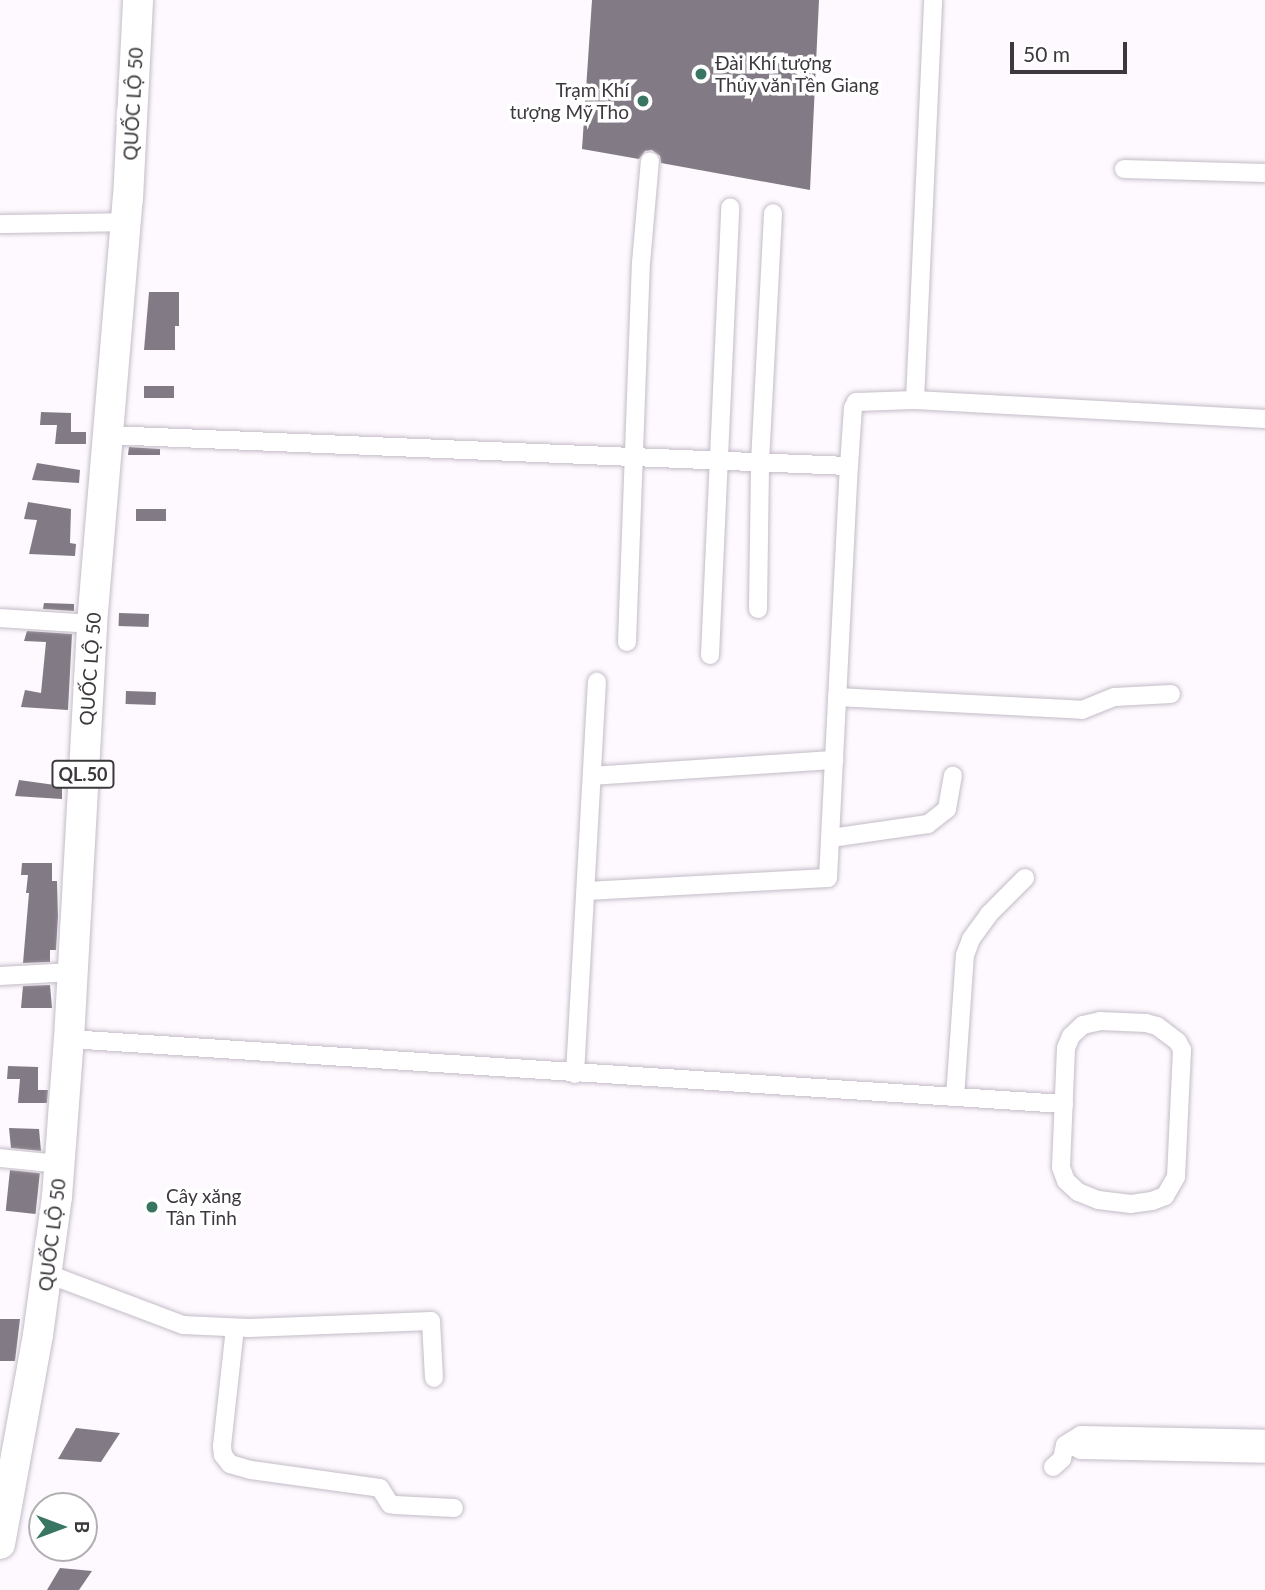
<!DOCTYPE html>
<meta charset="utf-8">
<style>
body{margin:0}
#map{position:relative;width:1265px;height:1590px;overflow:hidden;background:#fdf9fe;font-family:Lato,sans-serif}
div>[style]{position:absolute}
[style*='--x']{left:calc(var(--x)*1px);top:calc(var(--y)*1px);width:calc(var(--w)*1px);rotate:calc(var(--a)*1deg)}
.building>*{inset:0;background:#827a84;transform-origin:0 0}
.roads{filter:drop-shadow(0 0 2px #c4bbc7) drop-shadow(0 0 2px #c4bbc7)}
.minor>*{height:18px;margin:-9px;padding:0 9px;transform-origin:9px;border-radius:9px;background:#fff}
.trunk>*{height:30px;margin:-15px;padding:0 15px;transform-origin:15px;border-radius:15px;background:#fff}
.dots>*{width:19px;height:19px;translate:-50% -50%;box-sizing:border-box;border:4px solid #fff;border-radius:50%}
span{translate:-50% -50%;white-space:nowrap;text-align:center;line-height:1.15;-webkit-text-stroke:7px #fff;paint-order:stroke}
.shield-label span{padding:2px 5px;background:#fff;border:2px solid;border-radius:5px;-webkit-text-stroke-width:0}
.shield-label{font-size:18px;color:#3c383d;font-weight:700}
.poi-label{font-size:19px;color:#3c383d}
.left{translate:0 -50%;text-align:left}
.right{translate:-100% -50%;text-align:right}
.street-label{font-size:19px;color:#3c383d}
.north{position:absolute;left:28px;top:1492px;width:70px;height:70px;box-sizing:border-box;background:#fff;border:2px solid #b1afb1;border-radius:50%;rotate:90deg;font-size:19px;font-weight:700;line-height:28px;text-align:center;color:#3c383d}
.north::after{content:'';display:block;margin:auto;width:24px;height:32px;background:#387562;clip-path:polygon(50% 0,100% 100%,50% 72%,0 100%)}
.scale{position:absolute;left:1010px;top:42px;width:117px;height:32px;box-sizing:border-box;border:4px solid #3c383d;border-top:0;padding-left:9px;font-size:21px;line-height:24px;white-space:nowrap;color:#3c383d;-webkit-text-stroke:5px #fff;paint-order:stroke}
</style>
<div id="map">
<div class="building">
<div style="clip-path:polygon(592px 0,819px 0,810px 190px,661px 163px,660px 156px,652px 150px,645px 151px,639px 159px,582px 149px)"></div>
<div style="clip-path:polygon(149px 292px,179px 292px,179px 326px,175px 326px,175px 350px,144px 350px)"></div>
<div style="left:144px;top:386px;width:30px;height:12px"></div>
<div style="clip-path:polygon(41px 412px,71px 413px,71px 432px,86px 432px,86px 444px,55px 444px,57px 425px,40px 425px)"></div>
<div style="clip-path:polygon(129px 447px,160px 449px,160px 455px,128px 455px)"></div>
<div style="clip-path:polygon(37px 463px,80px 470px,79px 483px,32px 480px)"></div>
<div style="clip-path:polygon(28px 502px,71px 509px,70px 543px,76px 544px,75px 556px,29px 554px,37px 520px,24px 519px)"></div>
<div style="left:136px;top:509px;width:30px;height:12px"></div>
<div style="clip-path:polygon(44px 603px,74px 604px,74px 611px,43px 609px)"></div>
<div style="left:119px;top:613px;width:30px;height:13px;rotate:2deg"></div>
<div style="clip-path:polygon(27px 631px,72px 634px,68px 710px,21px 707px,25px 690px,41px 693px,46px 642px,24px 641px)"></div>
<div style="left:126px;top:691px;width:30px;height:13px;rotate:2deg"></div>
<div style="clip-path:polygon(19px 780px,62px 786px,62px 799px,15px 796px)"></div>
<div style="clip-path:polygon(22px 863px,52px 863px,52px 881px,57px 881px,58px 917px,56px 950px,50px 950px,50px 962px,23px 963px,29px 893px,26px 893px,28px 875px,21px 875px)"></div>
<div style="clip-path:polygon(50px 985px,52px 1008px,21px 1008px,23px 986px)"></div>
<div style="clip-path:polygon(8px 1066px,38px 1067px,38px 1090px,48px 1090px,47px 1103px,18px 1103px,20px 1079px,7px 1079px)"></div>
<div style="clip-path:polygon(9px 1128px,39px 1129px,41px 1151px,11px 1148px)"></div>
<div style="left:10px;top:1170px;width:30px;height:41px;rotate:6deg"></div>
<div style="clip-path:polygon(0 1319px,20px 1319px,15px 1361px,0 1361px)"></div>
<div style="clip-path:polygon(76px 1428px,120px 1433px,101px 1462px,58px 1459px)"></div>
<div style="clip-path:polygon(60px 1568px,92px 1571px,79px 1590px,47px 1590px)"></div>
</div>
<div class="roads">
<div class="minor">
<div style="--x:1124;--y:169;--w:141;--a:1.6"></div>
<div style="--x:0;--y:224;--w:126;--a:-0.9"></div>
<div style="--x:915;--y:400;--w:400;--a:-87.4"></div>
<div style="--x:108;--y:435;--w:742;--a:2.4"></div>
<div style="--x:758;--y:609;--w:147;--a:-89.2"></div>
<div style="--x:760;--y:462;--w:249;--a:-87"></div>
<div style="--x:0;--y:618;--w:92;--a:3.7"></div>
<div style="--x:627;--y:642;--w:379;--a:-87.9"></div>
<div style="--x:641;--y:263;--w:102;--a:-85"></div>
<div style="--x:710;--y:655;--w:448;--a:-87.4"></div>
<div style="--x:837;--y:697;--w:245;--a:3"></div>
<div style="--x:1082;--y:710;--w:35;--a:-22"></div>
<div style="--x:1115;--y:697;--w:56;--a:-3.1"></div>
<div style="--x:592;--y:776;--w:243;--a:-3.8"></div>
<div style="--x:831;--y:838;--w:98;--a:-8.2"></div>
<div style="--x:928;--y:824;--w:24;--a:-38"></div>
<div style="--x:947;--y:809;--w:34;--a:-80"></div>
<div style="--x:586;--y:891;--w:242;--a:-3.1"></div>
<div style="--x:828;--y:878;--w:413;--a:-87.1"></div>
<div style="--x:849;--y:466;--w:58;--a:-86.1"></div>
<div style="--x:853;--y:408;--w:7;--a:-63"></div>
<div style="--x:856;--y:402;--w:59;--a:-1.9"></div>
<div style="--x:915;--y:400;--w:351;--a:3.1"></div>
<div style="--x:0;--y:976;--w:72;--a:-3.2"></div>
<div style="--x:1100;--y:1021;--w:46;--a:2.5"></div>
<div style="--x:1146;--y:1023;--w:11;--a:15"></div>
<div style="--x:1157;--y:1026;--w:26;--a:37"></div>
<div style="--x:1178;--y:1042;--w:9;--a:63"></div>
<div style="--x:1182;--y:1050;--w:127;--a:92.7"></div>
<div style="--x:1176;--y:1177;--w:22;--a:120"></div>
<div style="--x:1165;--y:1196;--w:14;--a:159"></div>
<div style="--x:1152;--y:1201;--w:21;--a:172"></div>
<div style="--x:1131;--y:1204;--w:33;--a:-173"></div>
<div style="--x:1098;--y:1200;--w:22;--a:-158"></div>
<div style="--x:1078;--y:1192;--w:16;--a:-137"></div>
<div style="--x:1066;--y:1181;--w:15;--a:-110"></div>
<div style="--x:1061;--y:1167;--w:119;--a:-87.6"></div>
<div style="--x:1066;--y:1048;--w:13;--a:-67"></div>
<div style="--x:1071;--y:1036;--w:16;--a:-43"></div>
<div style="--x:1083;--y:1025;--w:17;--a:-13"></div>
<div style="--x:69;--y:1039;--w:997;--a:3.74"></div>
<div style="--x:575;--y:1074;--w:393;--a:-86.8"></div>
<div style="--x:955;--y:1097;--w:142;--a:-86"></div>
<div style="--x:965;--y:955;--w:17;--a:-69"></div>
<div style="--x:971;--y:939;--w:31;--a:-54"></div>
<div style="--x:989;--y:914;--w:51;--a:-45"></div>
<div style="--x:0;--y:1158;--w:60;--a:5.7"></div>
<div style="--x:48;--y:1274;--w:144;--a:20.7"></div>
<div style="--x:183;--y:1325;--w:66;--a:2.6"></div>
<div style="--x:249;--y:1328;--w:182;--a:-2.2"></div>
<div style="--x:431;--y:1321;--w:57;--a:87"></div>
<div style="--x:235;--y:1328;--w:119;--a:96.3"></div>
<div style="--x:222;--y:1446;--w:9;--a:84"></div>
<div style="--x:223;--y:1455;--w:11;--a:52"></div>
<div style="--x:230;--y:1464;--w:22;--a:16"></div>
<div style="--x:251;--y:1470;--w:130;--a:7.9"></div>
<div style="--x:380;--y:1488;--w:19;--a:58"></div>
<div style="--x:390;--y:1504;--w:5;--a:11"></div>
<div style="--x:395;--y:1505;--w:59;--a:2.9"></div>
<div style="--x:1069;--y:1444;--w:13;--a:27"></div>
<div style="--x:1081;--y:1450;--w:184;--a:1.2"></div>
<div style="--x:1053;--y:1467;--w:12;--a:-42"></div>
<div style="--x:1062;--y:1459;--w:14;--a:-78"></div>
<div style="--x:1065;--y:1445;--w:19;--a:-32"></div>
<div style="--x:1081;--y:1435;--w:184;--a:1.2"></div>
</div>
<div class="trunk">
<div style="--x:0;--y:1544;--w:212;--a:-79.7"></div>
<div style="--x:38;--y:1335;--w:139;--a:-82.2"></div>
<div style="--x:57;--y:1197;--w:158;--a:-85.7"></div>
<div style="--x:69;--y:1039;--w:416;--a:-86.8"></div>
<div style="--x:92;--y:624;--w:427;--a:-85.2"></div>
<div style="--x:128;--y:199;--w:199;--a:-87.1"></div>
</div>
</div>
<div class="dots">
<div style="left:701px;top:74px;background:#387562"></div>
<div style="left:643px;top:101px;background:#387562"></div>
<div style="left:152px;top:1207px;background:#387562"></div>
</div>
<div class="shield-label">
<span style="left:83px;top:774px">QL.50</span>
</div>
<div class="poi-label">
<span class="left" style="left:715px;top:74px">Đài Khí tượng<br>Thủy văn Tền Giang</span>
<span class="right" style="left:629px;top:101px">Trạm Khí<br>tượng Mỹ Tho</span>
<span class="left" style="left:166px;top:1207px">Cây xăng<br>Tân Tỉnh</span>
</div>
<div class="street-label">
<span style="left:133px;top:104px;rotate:-87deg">QUỐC LỘ 50</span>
<span style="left:90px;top:669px;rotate:-86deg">QUỐC LỘ 50</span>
<span style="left:52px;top:1235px;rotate:-83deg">QUỐC LỘ 50</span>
</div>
<div class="north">B</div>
<div class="scale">50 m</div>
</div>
